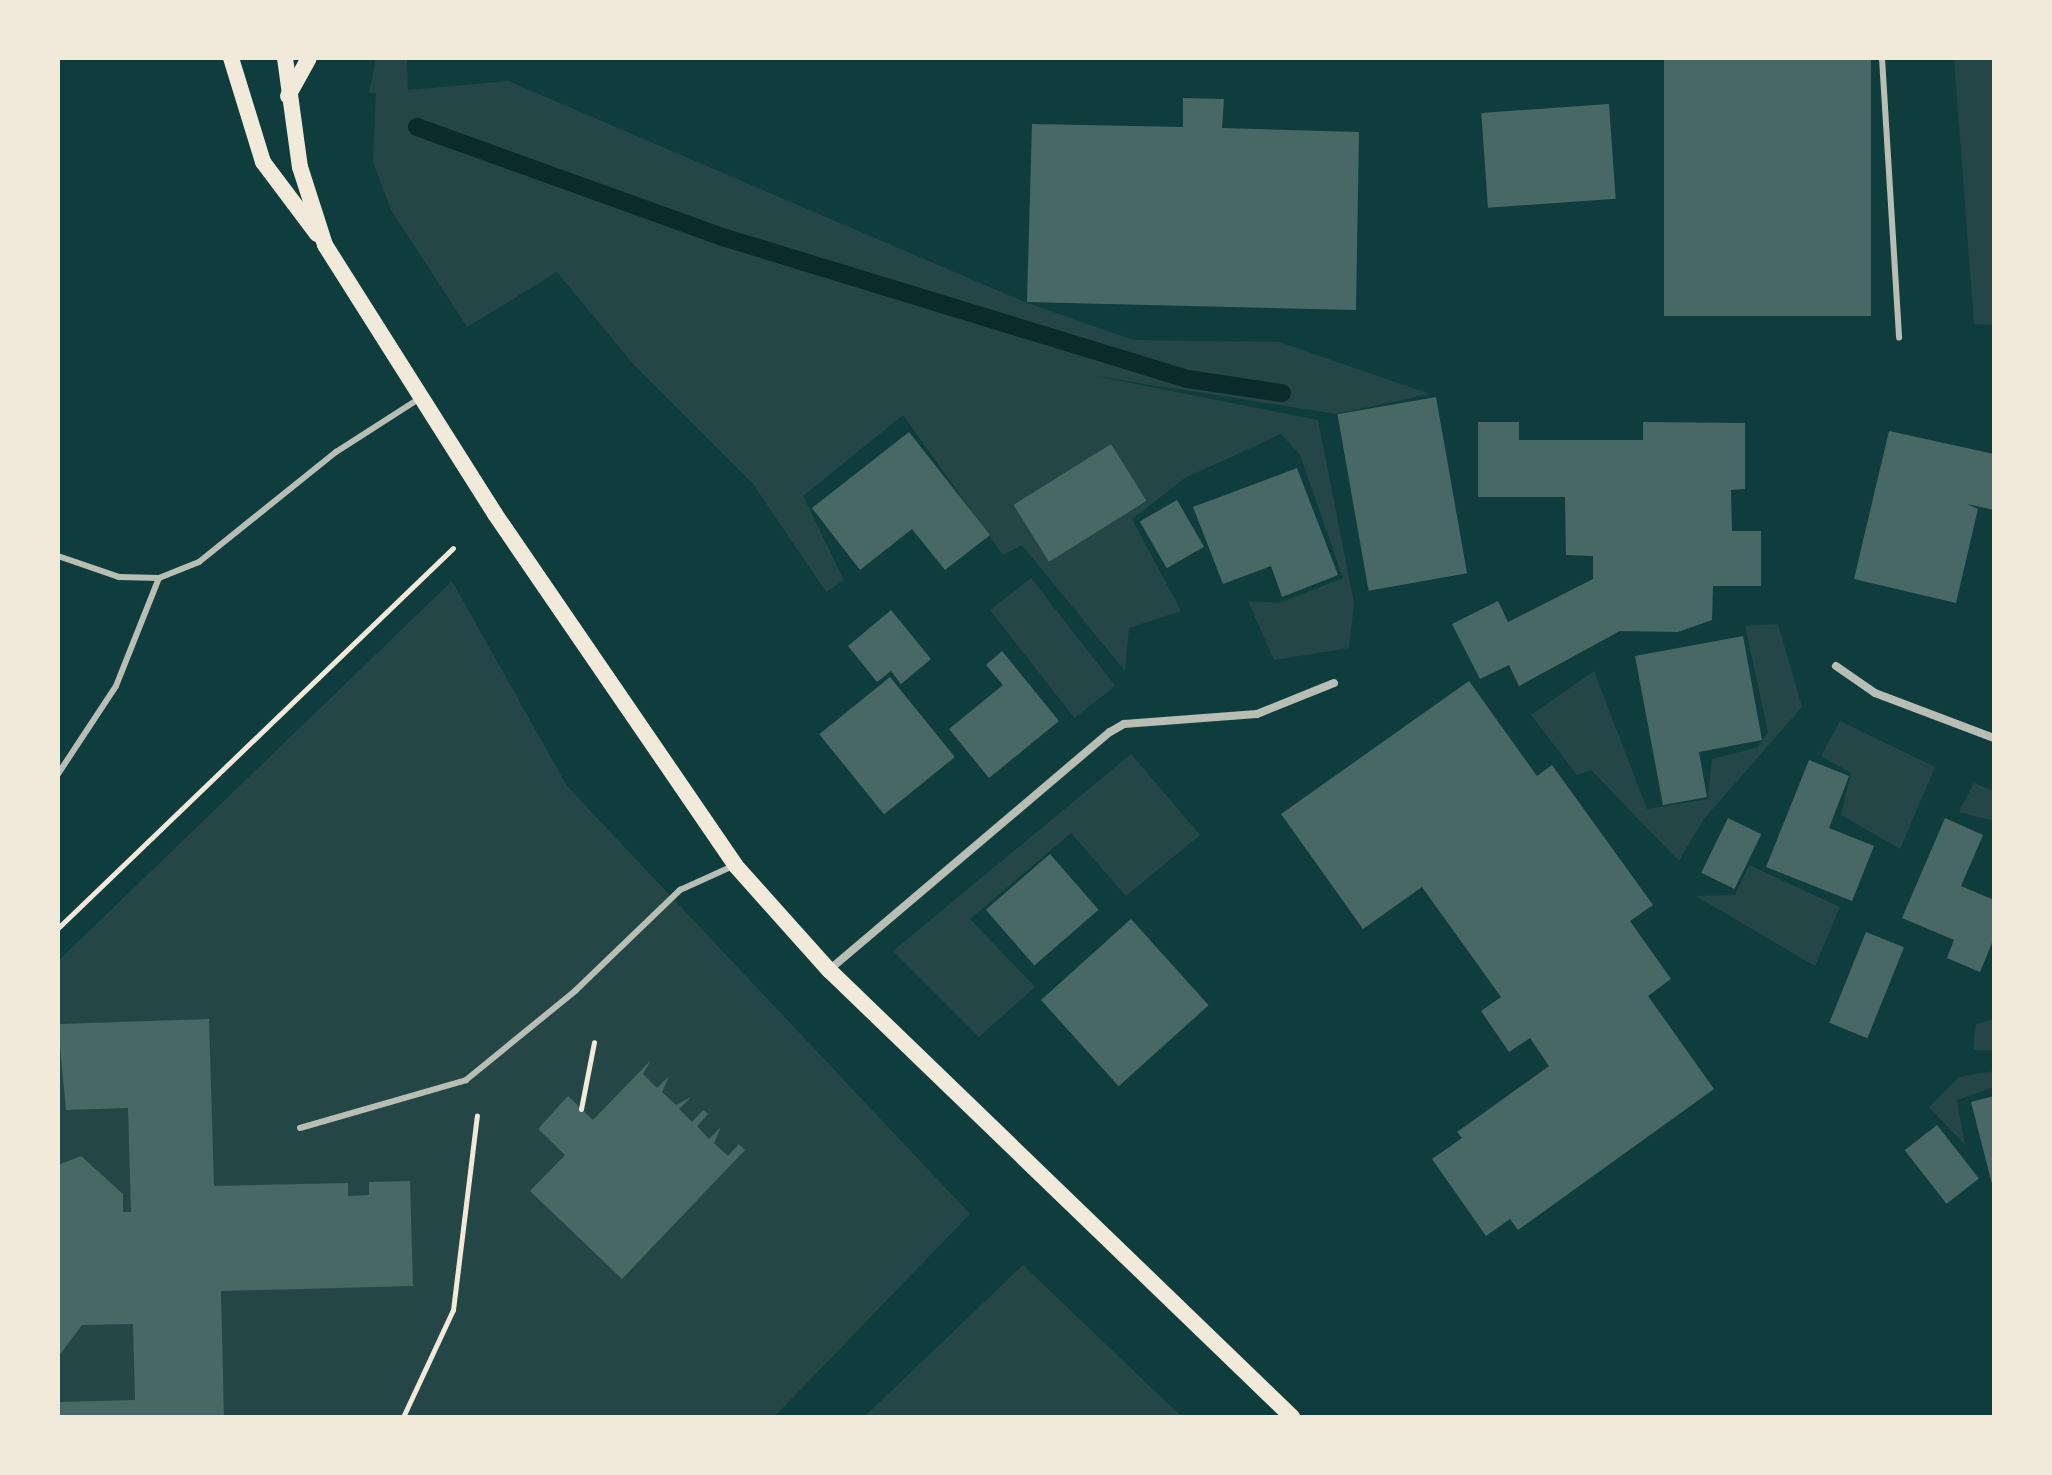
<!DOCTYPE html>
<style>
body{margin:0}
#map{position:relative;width:2052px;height:1475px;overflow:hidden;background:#0f3d3e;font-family:Figtree,sans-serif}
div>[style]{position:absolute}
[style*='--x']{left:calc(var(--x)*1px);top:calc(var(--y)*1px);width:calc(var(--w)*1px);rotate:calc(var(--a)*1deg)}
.green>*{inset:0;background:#244646;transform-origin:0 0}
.stream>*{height:18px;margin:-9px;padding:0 9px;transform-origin:9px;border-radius:9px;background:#0a2a2b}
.building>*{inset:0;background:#486865;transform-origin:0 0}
.path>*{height:5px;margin:-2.5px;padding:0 2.5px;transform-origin:2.5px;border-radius:2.5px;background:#f1e9da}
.service>*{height:6px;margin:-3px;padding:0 3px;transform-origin:3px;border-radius:3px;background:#b8beb3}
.minor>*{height:8px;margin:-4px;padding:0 4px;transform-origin:4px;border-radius:4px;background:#b8beb3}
.secondary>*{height:16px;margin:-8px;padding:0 8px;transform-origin:8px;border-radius:8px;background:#f1e9da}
span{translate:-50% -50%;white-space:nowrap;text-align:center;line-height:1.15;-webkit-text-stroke:6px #f1e9da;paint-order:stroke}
.frame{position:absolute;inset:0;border:60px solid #f1e9da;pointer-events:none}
</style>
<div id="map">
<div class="green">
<div style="clip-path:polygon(376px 58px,407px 58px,408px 90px,508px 81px,1022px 301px,1133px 340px,1279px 342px,1430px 394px,1336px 414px,1095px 376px,1318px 420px,1354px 603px,1349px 648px,1274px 660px,1248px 601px,1279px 603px,1343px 578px,1300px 455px,1281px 434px,1185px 478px,1132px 519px,1181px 611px,1129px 628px,1125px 671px,1022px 545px,1003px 555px,903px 415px,803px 496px,844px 580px,826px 592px,753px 484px,635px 366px,557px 272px,467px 327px,391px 210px,373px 162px,376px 93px,369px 93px)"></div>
<div style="clip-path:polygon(1954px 58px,1994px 58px,1994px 325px,1974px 324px)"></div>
<div style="left:1031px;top:578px;width:137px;height:52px;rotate:52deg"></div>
<div style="clip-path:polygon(452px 581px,567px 786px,970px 1214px,774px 1417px,58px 1417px,58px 961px)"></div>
<div style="clip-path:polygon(1778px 624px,1802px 707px,1703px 820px,1679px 861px,1591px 770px,1577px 775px,1531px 715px,1594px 671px,1647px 809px,1708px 799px,1712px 759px,1758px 747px,1768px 732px,1745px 626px)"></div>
<div style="clip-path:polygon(1840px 721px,1935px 767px,1900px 849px,1841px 815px,1851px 773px,1821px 756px)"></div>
<div style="clip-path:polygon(1131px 754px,1200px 835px,1126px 896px,1071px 833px,970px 919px,1035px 987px,979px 1037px,893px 951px)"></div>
<div style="clip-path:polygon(1974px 783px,1994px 791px,1994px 821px,1959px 812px)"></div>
<div style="clip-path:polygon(1749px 865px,1840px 907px,1815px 966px,1696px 896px,1735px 895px)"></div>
<div style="clip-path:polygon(1994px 1019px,1994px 1050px,1973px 1050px,1976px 1024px)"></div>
<div style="clip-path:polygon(1994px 1071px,1994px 1087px,1957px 1100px,1965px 1145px,1929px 1107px,1959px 1077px)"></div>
<div style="clip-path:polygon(1023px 1265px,1182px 1417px,864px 1417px)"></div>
</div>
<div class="stream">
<div style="--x:417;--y:127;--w:328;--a:19.8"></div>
<div style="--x:726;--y:238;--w:483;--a:17"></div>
<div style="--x:1188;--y:379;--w:95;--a:8.5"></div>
</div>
<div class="building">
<div style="left:1664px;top:58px;width:207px;height:258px"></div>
<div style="clip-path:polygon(1183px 98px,1224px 99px,1222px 128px,1359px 132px,1356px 310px,1027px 302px,1032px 124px,1183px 127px)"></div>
<div style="left:1609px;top:104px;width:95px;height:128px;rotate:86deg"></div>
<div style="left:1436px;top:397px;width:179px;height:100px;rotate:80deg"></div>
<div style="clip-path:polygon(1478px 422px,1519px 422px,1519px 440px,1643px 440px,1643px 422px,1745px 423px,1745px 489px,1731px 490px,1732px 531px,1761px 531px,1761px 586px,1713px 586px,1712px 620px,1678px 632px,1620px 631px,1519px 686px,1509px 665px,1480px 679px,1452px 624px,1498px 601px,1508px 622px,1593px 579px,1593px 556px,1566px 555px,1565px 497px,1478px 497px)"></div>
<div style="clip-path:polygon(1889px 431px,1994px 454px,1994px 510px,1967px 504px,1978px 509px,1956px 603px,1854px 579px)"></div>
<div style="clip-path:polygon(909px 432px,990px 535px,945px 570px,912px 529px,860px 570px,812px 508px)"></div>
<div style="left:1111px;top:444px;width:67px;height:115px;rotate:58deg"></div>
<div style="clip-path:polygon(1297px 468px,1338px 575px,1282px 597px,1271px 566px,1223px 584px,1193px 507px)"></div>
<div style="left:1177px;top:500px;width:54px;height:43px;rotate:60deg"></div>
<div style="clip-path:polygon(891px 610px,931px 659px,901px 684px,891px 671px,877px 682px,848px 646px)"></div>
<div style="clip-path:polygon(1743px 636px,1762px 740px,1699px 752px,1707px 797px,1663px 805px,1635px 656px)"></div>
<div style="clip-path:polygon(1002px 651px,1059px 721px,989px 778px,949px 729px,1003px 685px,986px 665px)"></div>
<div style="left:890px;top:677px;width:103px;height:91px;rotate:51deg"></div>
<div style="clip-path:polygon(1469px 681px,1537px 776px,1552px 765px,1653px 905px,1630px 921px,1671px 979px,1648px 996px,1714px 1089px,1518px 1230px,1510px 1219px,1486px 1236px,1432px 1159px,1462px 1138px,1457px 1132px,1549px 1066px,1530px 1038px,1509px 1052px,1481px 1011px,1501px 997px,1422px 887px,1363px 929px,1281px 814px)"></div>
<div style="clip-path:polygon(1809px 760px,1849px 776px,1829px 828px,1874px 846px,1852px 901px,1766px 867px)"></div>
<div style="left:1728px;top:818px;width:37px;height:61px;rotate:26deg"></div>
<div style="clip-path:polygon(1945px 818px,1983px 835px,1961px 886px,1994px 900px,1994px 938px,1980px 972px,1947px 958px,1954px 940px,1902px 918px)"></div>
<div style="left:1050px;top:854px;width:74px;height:85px;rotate:49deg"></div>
<div style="left:1131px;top:919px;width:116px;height:121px;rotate:48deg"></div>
<div style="left:1866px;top:932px;width:41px;height:98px;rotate:22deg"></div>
<div style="clip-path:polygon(209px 1019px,214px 1186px,348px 1183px,348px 1196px,369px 1195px,369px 1182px,410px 1181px,413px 1286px,221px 1291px,224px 1417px,58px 1417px,58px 1402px,135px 1400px,133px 1324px,82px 1325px,58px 1357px,58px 1165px,81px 1156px,123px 1194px,123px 1212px,131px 1212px,128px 1108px,66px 1110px,58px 1024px)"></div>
<div style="clip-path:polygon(651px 1060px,643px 1074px,657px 1088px,669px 1076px,662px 1092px,676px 1105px,691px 1097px,679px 1109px,692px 1122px,703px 1110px,708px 1114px,697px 1126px,709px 1139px,721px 1127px,714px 1143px,728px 1156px,739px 1144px,745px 1150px,622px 1279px,530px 1191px,565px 1155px,538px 1129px,568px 1096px,593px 1120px)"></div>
<div style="clip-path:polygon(1994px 1096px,1994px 1188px,1993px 1188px,1971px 1102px)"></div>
<div style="left:1937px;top:1125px;width:68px;height:41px;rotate:52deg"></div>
</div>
<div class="path">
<div style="--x:58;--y:928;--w:548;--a:-43.89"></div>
<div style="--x:581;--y:1109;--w:68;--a:-79"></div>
<div style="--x:403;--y:1417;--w:118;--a:-65"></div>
<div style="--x:453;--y:1310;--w:196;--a:-83"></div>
</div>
<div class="service">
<div style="--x:1882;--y:58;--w:280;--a:86.5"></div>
<div style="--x:58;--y:556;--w:65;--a:19"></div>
<div style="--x:119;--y:577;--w:40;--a:1.4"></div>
<div style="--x:159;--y:578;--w:43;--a:-21.8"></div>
<div style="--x:199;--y:562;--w:176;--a:-38.8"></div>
<div style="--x:336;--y:452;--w:100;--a:-32.7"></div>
<div style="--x:58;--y:774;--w:105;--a:-56.6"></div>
<div style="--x:116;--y:686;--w:116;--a:-68.3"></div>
<div style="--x:300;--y:1128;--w:173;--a:-16.1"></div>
<div style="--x:466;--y:1080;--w:141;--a:-39.2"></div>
<div style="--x:575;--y:991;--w:146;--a:-43.9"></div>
<div style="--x:680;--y:890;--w:60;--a:-24.4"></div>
</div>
<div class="minor">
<div style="--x:1836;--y:666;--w:47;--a:34.7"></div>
<div style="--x:1875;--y:693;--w:127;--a:20.7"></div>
<div style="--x:829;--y:970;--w:368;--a:-40.3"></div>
<div style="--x:1110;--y:732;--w:16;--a:-30"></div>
<div style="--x:1124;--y:724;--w:133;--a:-4.3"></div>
<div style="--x:1257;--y:714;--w:83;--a:-21.9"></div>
</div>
<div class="secondary">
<div style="--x:231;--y:58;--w:109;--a:72.9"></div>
<div style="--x:263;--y:162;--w:90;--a:53.1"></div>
<div style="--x:285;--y:58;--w:110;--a:82.2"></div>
<div style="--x:300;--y:167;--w:82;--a:72.2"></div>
<div style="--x:325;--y:245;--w:318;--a:57.7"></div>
<div style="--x:495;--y:514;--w:425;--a:55.6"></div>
<div style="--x:735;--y:865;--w:141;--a:48.2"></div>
<div style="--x:829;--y:970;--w:644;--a:43.99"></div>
<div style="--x:288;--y:96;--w:43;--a:-61.1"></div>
</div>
<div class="frame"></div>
</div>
